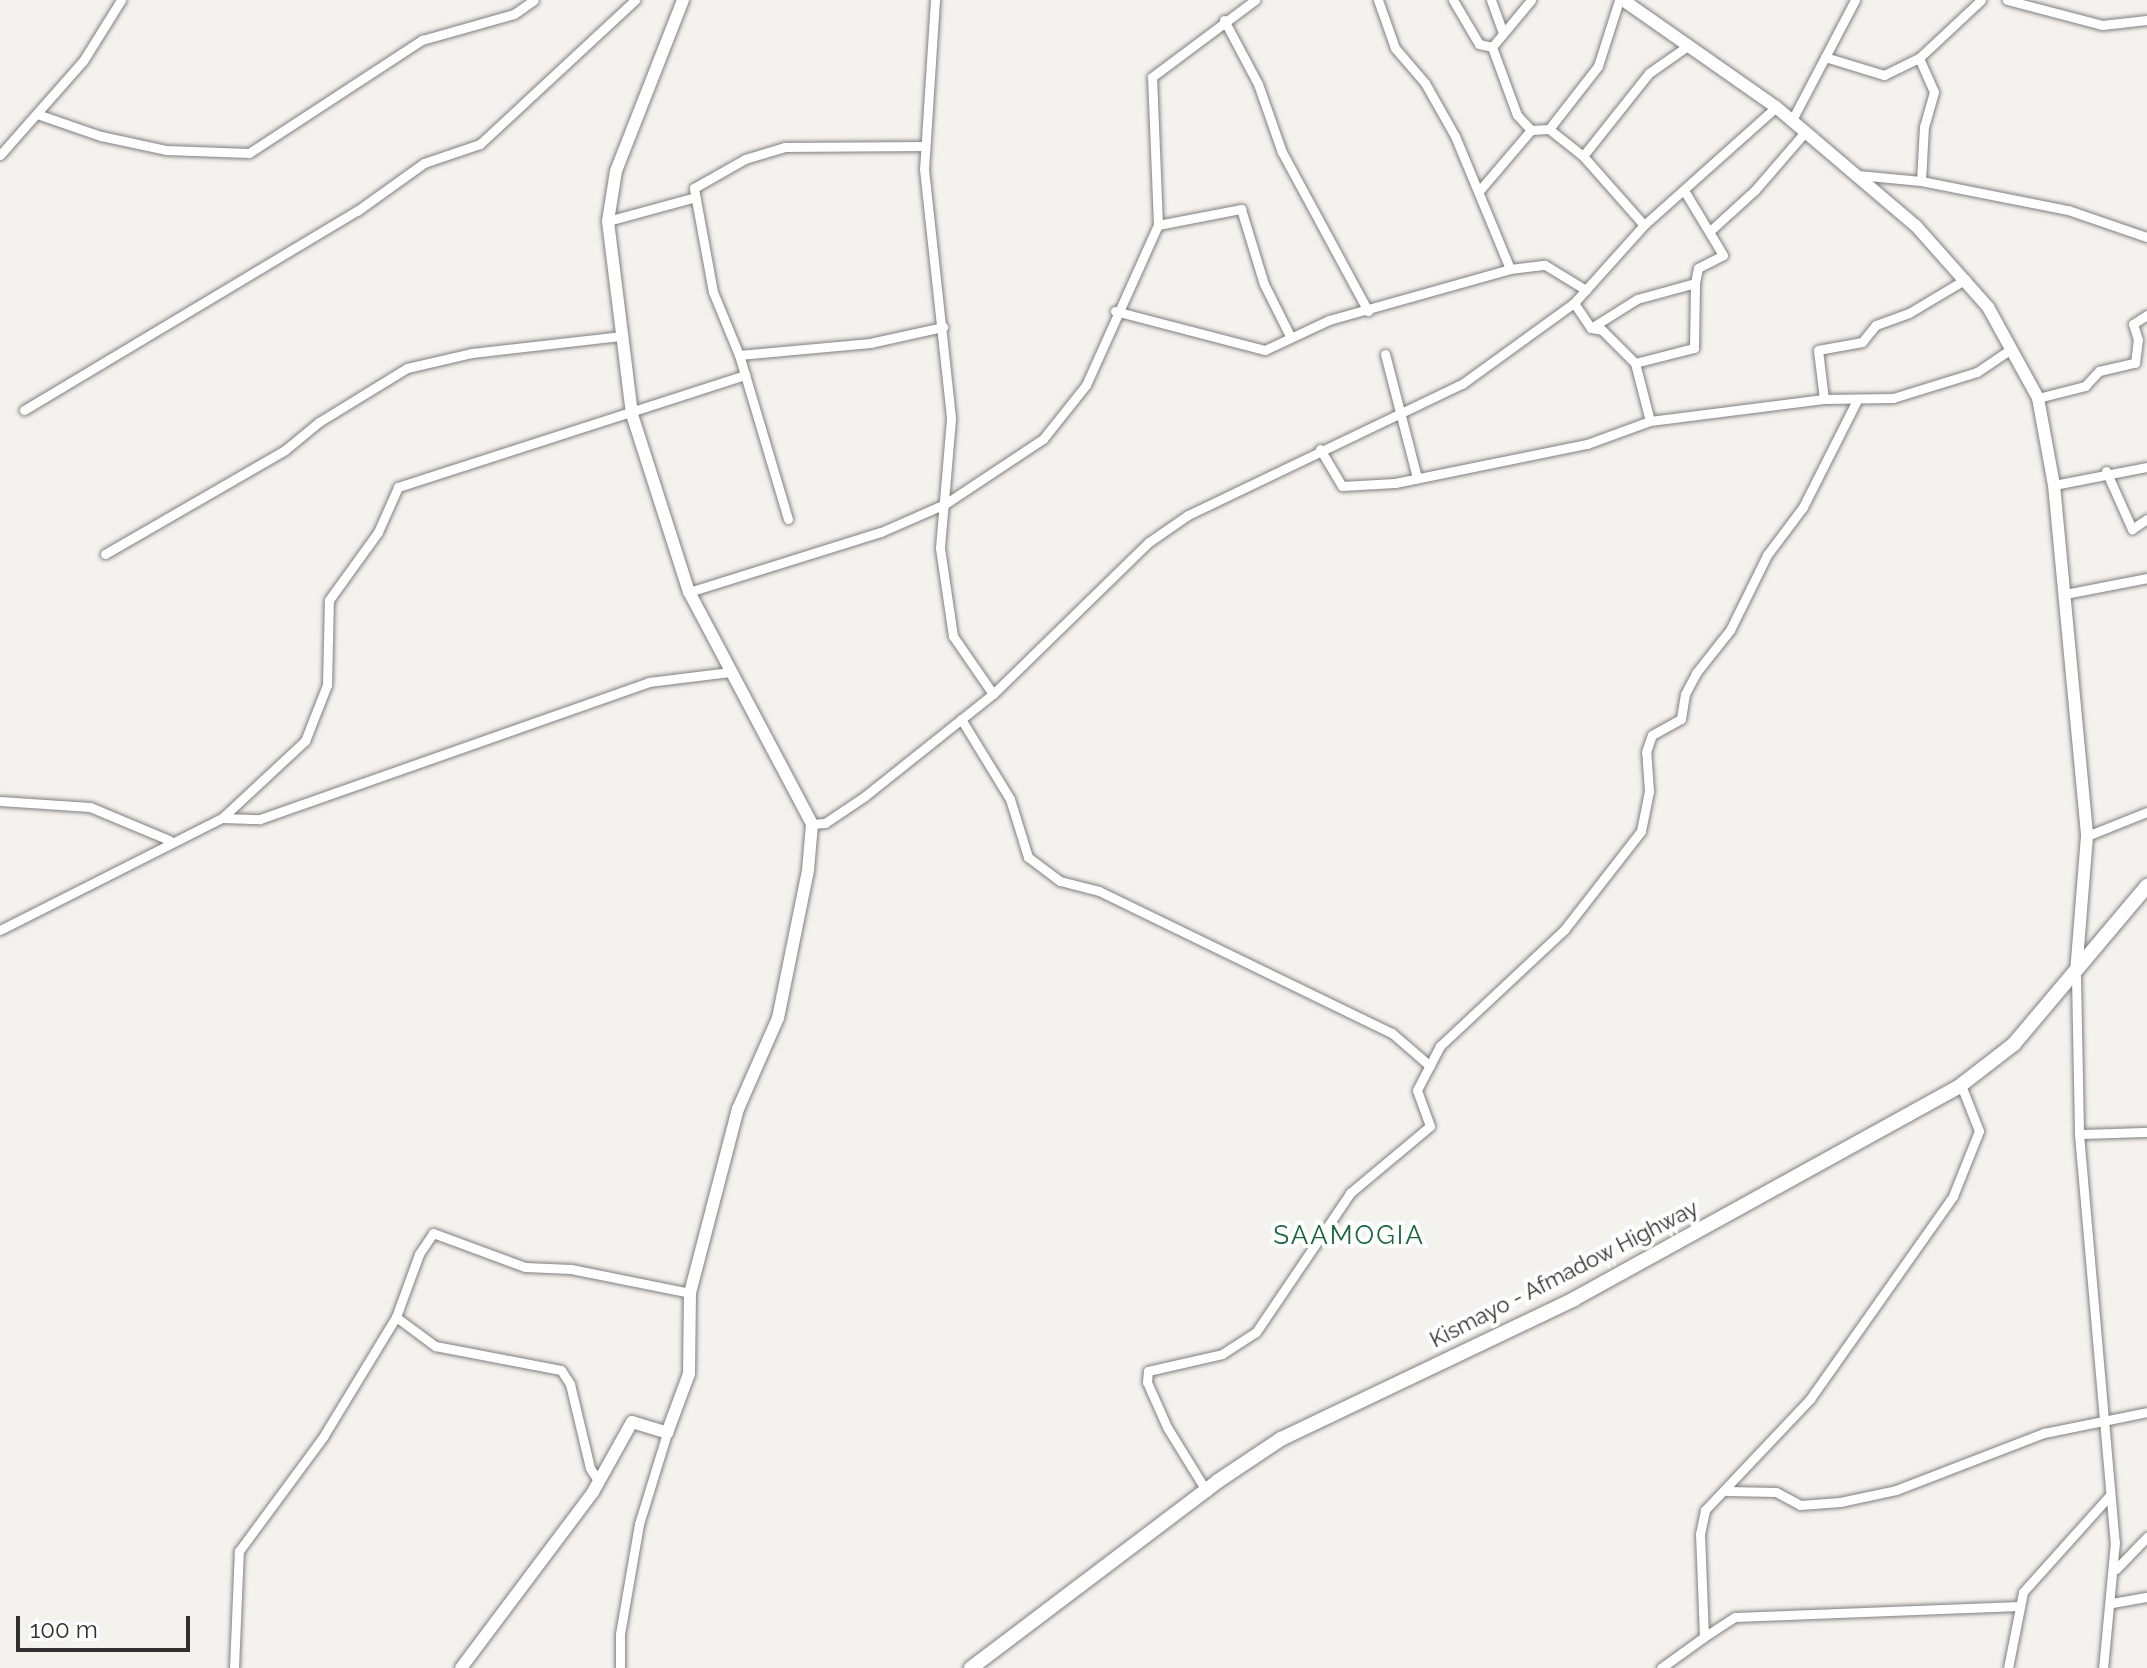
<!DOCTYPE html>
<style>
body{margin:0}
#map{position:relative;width:2147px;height:1668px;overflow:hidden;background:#f4f2ef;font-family:Raleway,sans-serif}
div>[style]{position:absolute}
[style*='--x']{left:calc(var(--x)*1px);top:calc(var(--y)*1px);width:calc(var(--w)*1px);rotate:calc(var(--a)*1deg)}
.roads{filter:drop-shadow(0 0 2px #817f7d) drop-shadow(0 0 2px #817f7d)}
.minor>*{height:9px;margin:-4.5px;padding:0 4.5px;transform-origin:4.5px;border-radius:4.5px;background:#fff}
.tertiary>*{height:12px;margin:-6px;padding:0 6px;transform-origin:6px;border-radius:6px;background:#fff}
.primary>*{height:14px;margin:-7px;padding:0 7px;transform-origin:7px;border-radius:7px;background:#fff}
span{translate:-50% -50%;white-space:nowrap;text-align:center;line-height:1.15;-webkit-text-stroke:8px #fff;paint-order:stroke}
.street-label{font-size:22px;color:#302f2e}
.quarter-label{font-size:26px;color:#18653b;letter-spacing:2px}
.scale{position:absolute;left:16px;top:1616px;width:174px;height:36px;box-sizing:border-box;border:4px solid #302f2e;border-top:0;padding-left:10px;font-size:24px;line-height:28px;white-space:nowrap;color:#302f2e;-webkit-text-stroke:6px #fff;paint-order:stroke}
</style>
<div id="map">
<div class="roads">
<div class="minor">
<div style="--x:935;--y:0;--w:169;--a:93.7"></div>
<div style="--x:924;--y:169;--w:251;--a:83.8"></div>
<div style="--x:951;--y:419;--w:129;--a:94.9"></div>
<div style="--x:940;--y:548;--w:89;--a:81.6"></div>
<div style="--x:953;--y:636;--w:70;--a:55.4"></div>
<div style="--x:1378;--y:0;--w:51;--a:70.5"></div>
<div style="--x:1395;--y:48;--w:46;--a:49.4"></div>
<div style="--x:1425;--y:83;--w:61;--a:60.5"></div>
<div style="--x:1455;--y:136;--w:144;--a:67.5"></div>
<div style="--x:1453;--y:0;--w:51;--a:59.4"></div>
<div style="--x:1479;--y:44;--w:13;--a:13"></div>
<div style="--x:1492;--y:47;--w:72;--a:69.8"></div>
<div style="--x:1517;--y:115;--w:21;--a:47"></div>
<div style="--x:1491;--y:0;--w:35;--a:70"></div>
<div style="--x:2007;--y:0;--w:98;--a:14.7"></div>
<div style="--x:2102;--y:25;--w:45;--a:-6.3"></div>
<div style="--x:1224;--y:20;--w:72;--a:62"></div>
<div style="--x:1258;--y:84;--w:72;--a:70.6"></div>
<div style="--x:1282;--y:152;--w:181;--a:61.6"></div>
<div style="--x:1492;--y:47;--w:61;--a:-50.3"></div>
<div style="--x:1825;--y:57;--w:62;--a:17"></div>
<div style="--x:1884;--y:75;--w:39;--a:-26"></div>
<div style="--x:1919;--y:58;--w:85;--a:-43.1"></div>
<div style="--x:1919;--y:58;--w:37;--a:66"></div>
<div style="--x:1934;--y:92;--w:35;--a:106"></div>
<div style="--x:1924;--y:126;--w:55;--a:93.1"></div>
<div style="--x:37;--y:114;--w:68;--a:19"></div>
<div style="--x:101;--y:136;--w:66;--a:12.2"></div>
<div style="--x:166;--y:150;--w:83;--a:2.1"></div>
<div style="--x:249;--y:153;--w:207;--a:-33.2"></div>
<div style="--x:422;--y:40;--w:96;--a:-15.8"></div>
<div style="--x:514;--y:14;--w:24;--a:-35"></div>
<div style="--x:1792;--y:120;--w:136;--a:-62.3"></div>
<div style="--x:1549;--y:129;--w:80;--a:-52.1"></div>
<div style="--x:1598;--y:66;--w:69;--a:-72.3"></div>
<div style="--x:0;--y:155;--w:125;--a:-48.6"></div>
<div style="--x:83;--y:61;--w:72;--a:-58.1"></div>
<div style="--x:1583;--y:156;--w:106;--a:-51.5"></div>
<div style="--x:1649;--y:73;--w:49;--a:-35"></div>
<div style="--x:1858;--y:175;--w:63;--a:5.4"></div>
<div style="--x:1921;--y:181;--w:150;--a:11.2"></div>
<div style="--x:2068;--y:210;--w:83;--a:18.9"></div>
<div style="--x:1479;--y:191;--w:80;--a:-49.6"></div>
<div style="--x:1531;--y:130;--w:18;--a:-3"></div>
<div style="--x:1549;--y:129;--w:43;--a:38.5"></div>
<div style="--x:1583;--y:156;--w:92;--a:48.5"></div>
<div style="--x:608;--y:221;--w:87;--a:-15.3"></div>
<div style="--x:1158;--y:225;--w:85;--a:-10.9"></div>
<div style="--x:1241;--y:209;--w:78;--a:73"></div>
<div style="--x:1264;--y:284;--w:58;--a:63.4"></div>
<div style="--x:1710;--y:231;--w:61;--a:-42.3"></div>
<div style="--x:1755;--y:190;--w:78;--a:-49.2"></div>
<div style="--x:1574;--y:303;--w:30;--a:56"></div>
<div style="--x:1591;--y:328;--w:54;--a:-32.2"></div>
<div style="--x:1637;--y:299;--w:60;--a:-15.4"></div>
<div style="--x:1695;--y:283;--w:15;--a:-79"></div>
<div style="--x:1698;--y:268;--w:28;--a:-27"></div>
<div style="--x:1723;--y:255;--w:74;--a:-121.1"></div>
<div style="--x:1115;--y:311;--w:155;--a:14.6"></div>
<div style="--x:1265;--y:350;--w:71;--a:-25.1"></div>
<div style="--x:1329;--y:320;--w:188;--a:-15.7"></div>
<div style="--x:1510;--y:269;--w:35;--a:-7"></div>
<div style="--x:1545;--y:265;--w:48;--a:31.4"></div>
<div style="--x:1591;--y:328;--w:11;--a:10"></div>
<div style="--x:1602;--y:330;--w:47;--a:45"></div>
<div style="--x:1635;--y:363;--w:60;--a:75.5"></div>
<div style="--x:1385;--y:354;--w:128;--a:75.5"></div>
<div style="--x:739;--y:355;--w:132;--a:-5.2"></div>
<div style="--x:870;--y:343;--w:75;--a:-12.4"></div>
<div style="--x:1635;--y:363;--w:61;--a:-14.3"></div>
<div style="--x:1694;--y:348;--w:65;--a:-89.1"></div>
<div style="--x:2038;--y:398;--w:49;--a:-14.3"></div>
<div style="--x:2085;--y:386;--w:21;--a:-47"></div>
<div style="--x:2099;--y:371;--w:37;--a:-13"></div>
<div style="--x:2135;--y:363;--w:23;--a:-83"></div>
<div style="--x:2138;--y:340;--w:17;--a:-107"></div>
<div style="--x:2133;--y:324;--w:17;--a:-33"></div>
<div style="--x:1824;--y:399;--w:49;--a:-97"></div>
<div style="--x:1818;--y:350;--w:45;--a:-10.3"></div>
<div style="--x:1862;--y:342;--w:22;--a:-51"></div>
<div style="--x:1876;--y:325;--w:35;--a:-20"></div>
<div style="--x:1909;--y:313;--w:66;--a:-30.8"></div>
<div style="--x:24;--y:410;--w:388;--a:-30.9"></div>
<div style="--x:357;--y:211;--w:82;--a:-35.6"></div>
<div style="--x:424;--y:163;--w:59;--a:-18.7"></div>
<div style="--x:480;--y:144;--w:212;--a:-42.9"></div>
<div style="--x:1320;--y:449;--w:43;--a:59.3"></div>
<div style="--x:1342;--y:486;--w:53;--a:-3.2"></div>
<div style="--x:1395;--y:483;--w:196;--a:-11.5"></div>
<div style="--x:1587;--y:444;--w:67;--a:-20.1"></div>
<div style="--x:1650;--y:421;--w:175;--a:-7.2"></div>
<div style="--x:1824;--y:399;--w:69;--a:-0.8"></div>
<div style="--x:1893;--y:398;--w:88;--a:-17.2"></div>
<div style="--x:1977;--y:372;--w:41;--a:-34.1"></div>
<div style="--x:2106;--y:471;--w:64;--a:65.9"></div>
<div style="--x:2132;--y:529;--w:18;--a:-34"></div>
<div style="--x:2054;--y:485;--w:95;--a:-11"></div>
<div style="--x:788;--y:519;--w:171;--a:-106.6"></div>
<div style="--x:739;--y:355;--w:68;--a:-112.4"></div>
<div style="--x:713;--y:292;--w:106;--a:-100.4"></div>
<div style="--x:694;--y:188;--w:59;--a:-29.6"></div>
<div style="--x:745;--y:159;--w:42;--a:-16.7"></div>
<div style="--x:785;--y:147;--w:139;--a:-0.4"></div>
<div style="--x:105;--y:554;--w:208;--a:-30"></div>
<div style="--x:285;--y:450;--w:44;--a:-39.5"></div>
<div style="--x:319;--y:422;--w:103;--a:-31.5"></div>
<div style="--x:407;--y:368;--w:67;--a:-13"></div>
<div style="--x:472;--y:353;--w:151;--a:-6.5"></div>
<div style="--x:689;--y:592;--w:201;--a:-17.4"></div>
<div style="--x:881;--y:532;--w:70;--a:-23.6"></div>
<div style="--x:945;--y:504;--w:118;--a:-33.6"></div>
<div style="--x:1043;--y:439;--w:69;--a:-51.5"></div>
<div style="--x:1086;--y:385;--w:175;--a:-65.8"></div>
<div style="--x:1158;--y:225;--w:148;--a:-92.3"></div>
<div style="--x:1152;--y:77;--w:129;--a:-36.8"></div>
<div style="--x:2065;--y:594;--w:84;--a:-11"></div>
<div style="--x:961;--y:719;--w:94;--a:58.5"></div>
<div style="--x:1010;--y:799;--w:61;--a:72.8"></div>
<div style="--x:1028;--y:857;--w:40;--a:37"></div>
<div style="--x:1060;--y:881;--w:40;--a:14.4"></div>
<div style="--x:1099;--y:891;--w:326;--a:25.9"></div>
<div style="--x:1392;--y:1033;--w:50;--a:41"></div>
<div style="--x:0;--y:801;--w:90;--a:3.8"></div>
<div style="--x:90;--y:807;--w:86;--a:22.7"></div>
<div style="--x:222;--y:818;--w:113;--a:-42.9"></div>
<div style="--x:305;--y:741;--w:60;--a:-68.6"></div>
<div style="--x:327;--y:685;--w:85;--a:-88.7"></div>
<div style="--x:329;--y:600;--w:84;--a:-54.2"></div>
<div style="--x:378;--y:532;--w:49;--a:-66"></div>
<div style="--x:398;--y:487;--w:365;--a:-17.9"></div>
<div style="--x:812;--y:824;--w:13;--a:-4"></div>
<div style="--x:825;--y:823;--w:48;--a:-34"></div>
<div style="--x:865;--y:796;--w:164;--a:-38.6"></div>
<div style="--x:993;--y:694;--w:218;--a:-44.3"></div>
<div style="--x:1149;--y:542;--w:47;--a:-34.7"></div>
<div style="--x:1188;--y:515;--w:304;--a:-25.6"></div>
<div style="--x:1462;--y:384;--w:138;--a:-35.9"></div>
<div style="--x:1574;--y:303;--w:105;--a:-48.1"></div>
<div style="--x:1644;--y:225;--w:177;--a:-41.8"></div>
<div style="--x:2087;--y:836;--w:65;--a:-21.8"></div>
<div style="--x:0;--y:930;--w:249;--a:-26.8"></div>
<div style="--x:222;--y:818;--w:38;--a:2"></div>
<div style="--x:260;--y:819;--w:412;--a:-19.4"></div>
<div style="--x:649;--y:682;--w:83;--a:-7"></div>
<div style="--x:2076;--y:976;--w:158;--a:88.9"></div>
<div style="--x:2079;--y:1134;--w:410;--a:85"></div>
<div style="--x:2115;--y:1542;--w:127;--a:95.4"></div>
<div style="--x:2079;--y:1134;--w:68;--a:-1.7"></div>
<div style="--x:396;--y:1317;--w:49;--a:36.6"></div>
<div style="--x:435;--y:1346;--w:128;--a:10.8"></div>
<div style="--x:561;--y:1370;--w:17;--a:57"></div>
<div style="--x:570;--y:1384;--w:86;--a:76.6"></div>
<div style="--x:590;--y:1468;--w:17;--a:57"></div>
<div style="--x:1727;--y:1491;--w:49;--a:1.2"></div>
<div style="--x:1776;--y:1492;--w:27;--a:28"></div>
<div style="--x:1800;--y:1505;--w:40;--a:-4.3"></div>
<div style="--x:1840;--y:1502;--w:57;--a:-12.1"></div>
<div style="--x:1896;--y:1490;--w:159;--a:-21.1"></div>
<div style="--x:2044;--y:1433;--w:105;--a:-11.5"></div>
<div style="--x:1207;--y:1492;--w:76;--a:-121.6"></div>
<div style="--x:1167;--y:1427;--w:49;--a:-114"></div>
<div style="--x:1147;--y:1382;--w:11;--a:-85"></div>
<div style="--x:1148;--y:1371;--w:76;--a:-12.9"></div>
<div style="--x:1222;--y:1354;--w:40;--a:-32.9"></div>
<div style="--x:1256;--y:1332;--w:168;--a:-55.9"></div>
<div style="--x:1350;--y:1193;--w:104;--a:-39.9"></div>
<div style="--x:1430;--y:1126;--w:38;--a:-110"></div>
<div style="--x:1417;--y:1090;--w:50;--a:-62.4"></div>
<div style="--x:1440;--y:1046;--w:170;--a:-43.1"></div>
<div style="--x:1564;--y:930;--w:125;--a:-52.1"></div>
<div style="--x:1641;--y:831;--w:41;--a:-78.7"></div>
<div style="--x:1649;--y:791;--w:39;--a:-94"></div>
<div style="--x:1646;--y:752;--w:18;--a:-71"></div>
<div style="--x:1652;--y:735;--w:33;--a:-29"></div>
<div style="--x:1681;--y:719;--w:25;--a:-81"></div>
<div style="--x:1685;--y:694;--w:24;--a:-62"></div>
<div style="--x:1696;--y:673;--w:55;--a:-51.7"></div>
<div style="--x:1730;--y:630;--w:84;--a:-63.7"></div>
<div style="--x:1767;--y:555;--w:60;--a:-53.1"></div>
<div style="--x:1803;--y:507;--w:120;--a:-63.2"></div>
<div style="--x:2116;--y:1569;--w:45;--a:-45.9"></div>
<div style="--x:2112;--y:1603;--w:36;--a:-10"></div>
<div style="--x:1704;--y:1637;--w:37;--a:-33"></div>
<div style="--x:1735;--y:1617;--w:285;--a:-2.2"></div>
<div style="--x:234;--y:1668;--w:117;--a:-87.6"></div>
<div style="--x:239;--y:1551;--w:142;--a:-53.6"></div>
<div style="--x:323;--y:1437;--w:140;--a:-58.7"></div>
<div style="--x:396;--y:1317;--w:67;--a:-69.9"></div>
<div style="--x:419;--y:1254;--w:25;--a:-56"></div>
<div style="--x:433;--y:1233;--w:98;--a:20.3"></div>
<div style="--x:525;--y:1267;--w:46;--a:2.5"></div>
<div style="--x:571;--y:1269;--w:121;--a:11.4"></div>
<div style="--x:620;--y:1668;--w:34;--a:-90"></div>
<div style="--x:620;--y:1634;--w:112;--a:-80.2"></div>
<div style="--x:639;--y:1524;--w:95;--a:-72.9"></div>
<div style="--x:1661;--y:1668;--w:53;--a:-35.8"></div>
<div style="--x:1704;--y:1637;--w:103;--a:-92.2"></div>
<div style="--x:1700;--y:1534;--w:25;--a:-78"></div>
<div style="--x:1705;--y:1510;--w:153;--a:-46.6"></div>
<div style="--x:1810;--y:1399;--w:248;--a:-54.8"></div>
<div style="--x:1953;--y:1196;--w:70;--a:-68.2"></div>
<div style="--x:1979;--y:1131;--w:49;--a:-111.4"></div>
<div style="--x:2008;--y:1668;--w:77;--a:-78.8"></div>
<div style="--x:2023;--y:1592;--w:130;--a:-48.1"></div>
</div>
<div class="tertiary">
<div style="--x:1623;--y:0;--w:187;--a:35"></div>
<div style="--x:1776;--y:107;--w:184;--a:40.4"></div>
<div style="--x:1916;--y:226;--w:108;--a:48.4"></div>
<div style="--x:1988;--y:307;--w:104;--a:61.2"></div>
<div style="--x:2038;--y:398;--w:88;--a:79.6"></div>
<div style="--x:2054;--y:485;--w:353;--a:84.6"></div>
<div style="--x:2087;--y:836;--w:136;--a:94.6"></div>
<div style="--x:461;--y:1668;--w:220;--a:-53.1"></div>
<div style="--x:593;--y:1492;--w:80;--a:-60.9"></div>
<div style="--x:632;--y:1422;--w:37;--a:17"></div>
<div style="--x:667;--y:1433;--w:63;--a:-69.6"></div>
<div style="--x:689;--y:1374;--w:81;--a:-89.3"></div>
<div style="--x:690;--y:1293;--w:190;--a:-75.4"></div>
<div style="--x:738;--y:1109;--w:99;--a:-66.3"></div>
<div style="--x:778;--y:1018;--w:151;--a:-78.5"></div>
<div style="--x:808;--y:870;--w:46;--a:-85"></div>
<div style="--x:812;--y:824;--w:263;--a:-117.9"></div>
<div style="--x:689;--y:592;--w:187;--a:-107.8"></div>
<div style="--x:632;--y:414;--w:194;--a:-97.1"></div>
<div style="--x:608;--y:221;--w:51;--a:-80.9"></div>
<div style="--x:616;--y:171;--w:184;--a:-68.6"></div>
</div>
<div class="primary">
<div style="--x:971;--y:1668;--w:310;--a:-37.1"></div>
<div style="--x:1218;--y:1481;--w:76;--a:-33.7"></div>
<div style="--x:1281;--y:1439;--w:325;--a:-25.5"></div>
<div style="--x:1574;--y:1299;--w:442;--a:-28.9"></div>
<div style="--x:1961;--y:1085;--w:67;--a:-37.7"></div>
<div style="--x:2014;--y:1044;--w:207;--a:-49.9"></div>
</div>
</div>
<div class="street-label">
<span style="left:1564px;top:1274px;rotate:-27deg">Kismayo - Afmadow Highway</span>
</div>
<div class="quarter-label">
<span style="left:1349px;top:1236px">SAAMOGIA</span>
</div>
<div class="scale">100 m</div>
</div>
